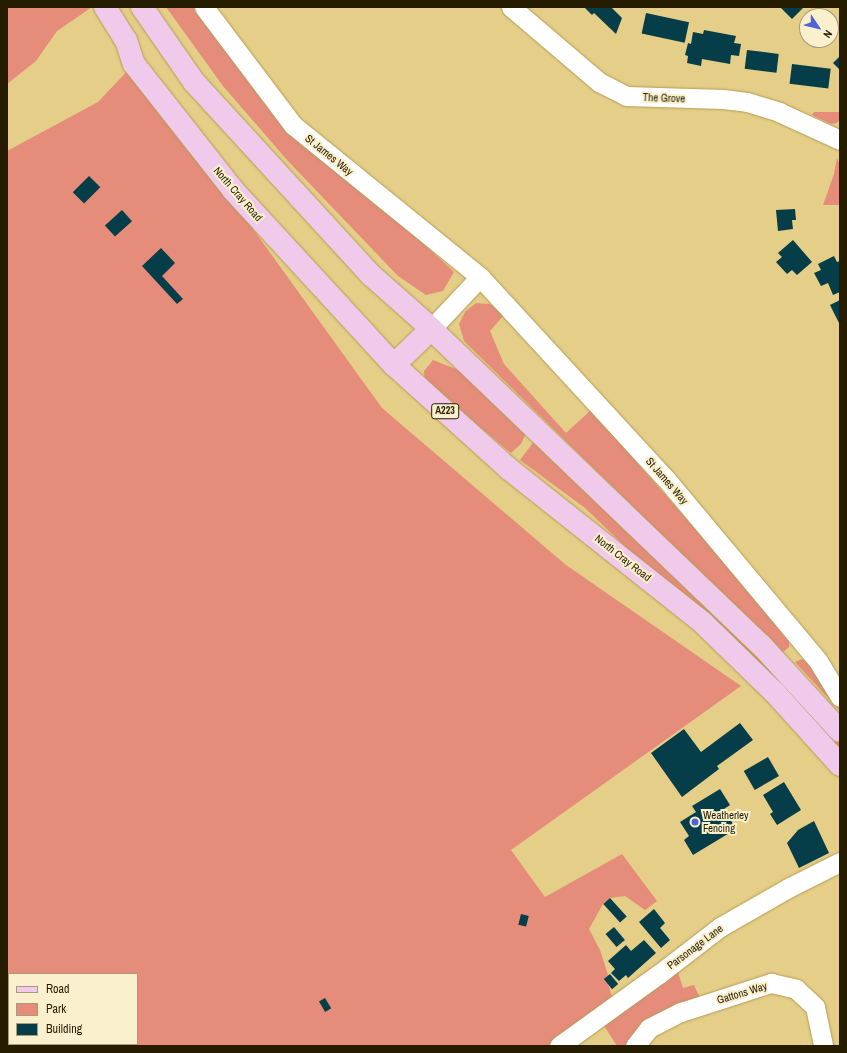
<!DOCTYPE html>
<style>
body{margin:0}
#map{position:relative;width:847px;height:1053px;overflow:hidden;background:#e5ce87;font-family:"Archivo Narrow",sans-serif}
div>[style]{position:absolute}
[style*='--x']{left:calc(var(--x)*1px);top:calc(var(--y)*1px);width:calc(var(--w)*1px);rotate:calc(var(--a)*1deg)}
.green>*{inset:0;background:#e58c7b}
.building>*{inset:0;background:#053e48;transform-origin:0 0}
.roads{filter:drop-shadow(0 0 1px #b39d57) drop-shadow(0 0 1px #b39d57)}
.minor>*{height:19px;margin:-9.5px;padding:0 9.5px;transform-origin:9.5px;border-radius:9.5px;background:#fff}
.major>*{height:22px;margin:-11px;padding:0 11px;transform-origin:11px;border-radius:11px;background:#f0caeb}
.dots>*{width:11px;height:11px;translate:-50% -50%;box-sizing:border-box;border:2px solid #fbf0cd;border-radius:50%}
span{translate:-50% -50%;white-space:nowrap;text-align:center;line-height:1.15;-webkit-text-stroke:4px #fbf0cd;paint-order:stroke}
.shield-label span{padding:1px 3px;background:#fbf0cd;border:1px solid;border-radius:3px;-webkit-text-stroke-width:0}
.shield-label{font-size:10px;color:#261d01;font-weight:700}
.street-label{font-size:11px;color:#261d01}
.poi-label{font-size:11px;color:#261d01}
.left{translate:0 -50%;text-align:left}
.frame{position:absolute;inset:0;border:8px solid #261d01;pointer-events:none}
.legend{position:absolute;left:8px;top:973px;width:130px;height:72px;box-sizing:border-box;background:#fbf0cd;border:1px solid #a69c7b;margin:0;padding:5px 7px;list-style:none;font-size:12px;color:#261d01}
.legend li{display:flex;align-items:center;gap:8px;height:20px}
.legend b{width:20px;border:1px solid #a69c7b}
.north{position:absolute;left:799px;top:8px;width:40px;height:40px;box-sizing:border-box;background:#fbf0cd;border:1px solid #a69c7b;border-radius:50%;rotate:125deg;font-size:11px;font-weight:700;line-height:16px;text-align:center;color:#261d01}
.north::after{content:'';display:block;margin:auto;width:14px;height:18px;background:#4f63d8;clip-path:polygon(50% 0,100% 100%,50% 72%,0 100%)}
</style>
<div id="map">
<div class="green">
<div style="clip-path:polygon(8px 7px,92px 7px,57px 31px,36px 61px,7px 84px)"></div>
<div style="clip-path:polygon(166px 7px,195px 7px,285px 130px,398px 220px,454px 272px,443px 291px,426px 295px,398px 276px,287px 160px,223px 86px)"></div>
<div style="clip-path:polygon(134px 64px,382px 408px,566px 565px,741px 686px,511px 850px,545px 897px,622px 854px,657px 901px,645px 910px,625px 896px,610px 898px,603px 904px,589px 929px,600px 950px,608px 975px,604px 979px,608px 984px,614px 1003px,553px 1046px,24px 1046px,22px 1044px,137px 1044px,137px 974px,9px 974px,9px 1024px,7px 1021px,7px 151px,98px 102px)"></div>
<div style="clip-path:polygon(814px 112px,840px 112px,840px 119px,837px 123px,831px 124px,812px 115px)"></div>
<div style="clip-path:polygon(837px 158px,840px 165px,840px 205px,823px 205px,834px 174px)"></div>
<div style="clip-path:polygon(476px 303px,490px 304px,504px 315px,490px 331px,504px 364px,566px 433px,591px 410px,789px 636px,789px 647px,782px 653px,464px 341px,459px 324px,465px 312px)"></div>
<div style="clip-path:polygon(433px 360px,461px 371px,526px 433px,521px 444px,511px 453px,425px 381px,424px 371px)"></div>
<div style="clip-path:polygon(535px 440px,785px 681px,840px 742px,840px 753px,585px 508px,520px 460px)"></div>
<div style="clip-path:polygon(802px 659px,812px 665px,840px 711px,795px 662px)"></div>
<div style="clip-path:polygon(677px 969px,683px 988px,694px 985px,702px 1002px,627px 1046px,617px 1046px,603px 1024px)"></div>
</div>
<div class="building">
<div style="clip-path:polygon(584px 7px,611px 7px,622px 18px,616px 34px,594px 13px,592px 15px)"></div>
<div style="clip-path:polygon(780px 7px,804px 7px,792px 19px)"></div>
<div style="left:646px;top:13px;width:44px;height:21px;rotate:12deg"></div>
<div style="clip-path:polygon(704px 30px,736px 36px,734px 43px,741px 44px,739px 56px,731px 55px,730px 64px,702px 59px,701px 66px,687px 63px,688px 56px,685px 55px,688px 43px,691px 44px,693px 32px,703px 34px)"></div>
<div style="left:747px;top:50px;width:32px;height:19px;rotate:7deg"></div>
<div style="clip-path:polygon(840px 56px,840px 70px,833px 63px)"></div>
<div style="left:792px;top:64px;width:39px;height:20px;rotate:7deg"></div>
<div style="left:89px;top:176px;width:16px;height:23px;rotate:45deg"></div>
<div style="clip-path:polygon(795px 209px,796px 220px,792px 220px,793px 229px,778px 231px,776px 210px)"></div>
<div style="left:122px;top:210px;width:15px;height:23px;rotate:48deg"></div>
<div style="clip-path:polygon(793px 240px,812px 262px,797px 275px,792px 270px,787px 274px,776px 262px,782px 257px,778px 253px)"></div>
<div style="clip-path:polygon(161px 248px,175px 263px,162px 276px,183px 299px,177px 304px,142px 266px)"></div>
<div style="clip-path:polygon(834px 256px,837px 262px,840px 261px,840px 292px,833px 295px,828px 283px,821px 286px,814px 273px,821px 270px,818px 264px)"></div>
<div style="clip-path:polygon(840px 300px,840px 325px,830px 305px)"></div>
<div style="clip-path:polygon(740px 723px,753px 740px,717px 766px,719px 769px,682px 797px,651px 753px,684px 729px,701px 752px)"></div>
<div style="left:768px;top:757px;width:22px;height:28px;rotate:60deg"></div>
<div style="clip-path:polygon(784px 782px,801px 810px,777px 825px,770px 814px,773px 812px,763px 795px)"></div>
<div style="clip-path:polygon(720px 789px,730px 805px,724px 809px,736px 829px,693px 855px,684px 840px,689px 836px,680px 822px,696px 812px,692px 806px)"></div>
<div style="clip-path:polygon(814px 821px,829px 853px,799px 868px,787px 843px,798px 830px)"></div>
<div style="left:610px;top:898px;width:25px;height:9px;rotate:48deg"></div>
<div style="clip-path:polygon(654px 909px,665px 923px,660px 928px,670px 940px,661px 948px,639px 922px)"></div>
<div style="left:521px;top:914px;width:8px;height:11px;rotate:14deg"></div>
<div style="left:614px;top:927px;width:17px;height:11px;rotate:50deg"></div>
<div style="clip-path:polygon(644px 940px,656px 953px,628px 978px,626px 975px,619px 981px,611px 973px,615px 969px,608px 961px,626px 945px,631px 951px)"></div>
<div style="left:610px;top:974px;width:13px;height:8px;rotate:51deg"></div>
<div style="left:325px;top:998px;width:12px;height:7px;rotate:59deg"></div>
</div>
<div class="roads">
<div class="minor">
<div style="--x:204;--y:7;--w:148;--a:53"></div>
<div style="--x:293;--y:125;--w:241;--a:39.1"></div>
<div style="--x:480;--y:277;--w:275;--a:47.4"></div>
<div style="--x:666;--y:479;--w:237;--a:50.1"></div>
<div style="--x:818;--y:661;--w:42;--a:58.6"></div>
<div style="--x:511;--y:7;--w:116;--a:40.4"></div>
<div style="--x:599;--y:82;--w:30;--a:27"></div>
<div style="--x:626;--y:96;--w:97;--a:1.8"></div>
<div style="--x:723;--y:99;--w:24;--a:7"></div>
<div style="--x:747;--y:102;--w:34;--a:17"></div>
<div style="--x:779;--y:112;--w:67;--a:24.7"></div>
<div style="--x:431;--y:329;--w:71;--a:-46.7"></div>
<div style="--x:559;--y:1046;--w:123;--a:-35.8"></div>
<div style="--x:659;--y:974;--w:77;--a:-37.6"></div>
<div style="--x:720;--y:927;--w:78;--a:-29.8"></div>
<div style="--x:788;--y:888;--w:58;--a:-26.6"></div>
<div style="--x:635;--y:1046;--w:23;--a:-52"></div>
<div style="--x:649;--y:1028;--w:36;--a:-27"></div>
<div style="--x:681;--y:1012;--w:95;--a:-17.9"></div>
<div style="--x:771;--y:983;--w:26;--a:13"></div>
<div style="--x:796;--y:989;--w:26;--a:43"></div>
<div style="--x:815;--y:1007;--w:40;--a:78"></div>
</div>
<div class="major">
<div style="--x:105;--y:7;--w:39;--a:58"></div>
<div style="--x:126;--y:40;--w:25;--a:72"></div>
<div style="--x:134;--y:64;--w:160;--a:51.8"></div>
<div style="--x:233;--y:190;--w:238;--a:47.4"></div>
<div style="--x:394;--y:365;--w:155;--a:42.1"></div>
<div style="--x:509;--y:469;--w:246;--a:38.4"></div>
<div style="--x:702;--y:622;--w:102;--a:44.2"></div>
<div style="--x:775;--y:693;--w:97;--a:47.9"></div>
<div style="--x:142;--y:7;--w:91;--a:55.3"></div>
<div style="--x:194;--y:82;--w:262;--a:47.5"></div>
<div style="--x:371;--y:275;--w:72;--a:41.6"></div>
<div style="--x:425;--y:323;--w:467;--a:43.8"></div>
<div style="--x:762;--y:646;--w:115;--a:47.5"></div>
<div style="--x:394;--y:365;--w:52;--a:-44.2"></div>
</div>
</div>
<div class="dots">
<div style="left:695px;top:822px;background:#4f63d8"></div>
</div>
<div class="shield-label">
<span style="left:445px;top:411px">A223</span>
</div>
<div class="street-label">
<span style="left:664px;top:98px;rotate:2deg">The Grove</span>
<span style="left:329px;top:155px;rotate:39deg">St James Way</span>
<span style="left:238px;top:194px;rotate:49deg">North Cray Road</span>
<span style="left:667px;top:481px;rotate:49deg">St James Way</span>
<span style="left:623px;top:558px;rotate:38deg">North Cray Road</span>
<span style="left:695px;top:947px;rotate:-37deg">Parsonage Lane</span>
<span style="left:742px;top:993px;rotate:-17deg">Gattons Way</span>
</div>
<div class="poi-label">
<span class="left" style="left:703px;top:822px">Weatherley<br>Fencing</span>
</div>
<div class="frame"></div>
<ul class="legend">
<li><b style="height:5px;background:#f0caeb"></b>Road</li>
<li><b style="height:11px;background:#e58c7b"></b>Park</li>
<li><b style="height:11px;background:#053e48"></b>Building</li>
</ul>
<div class="north">N</div>
</div>
